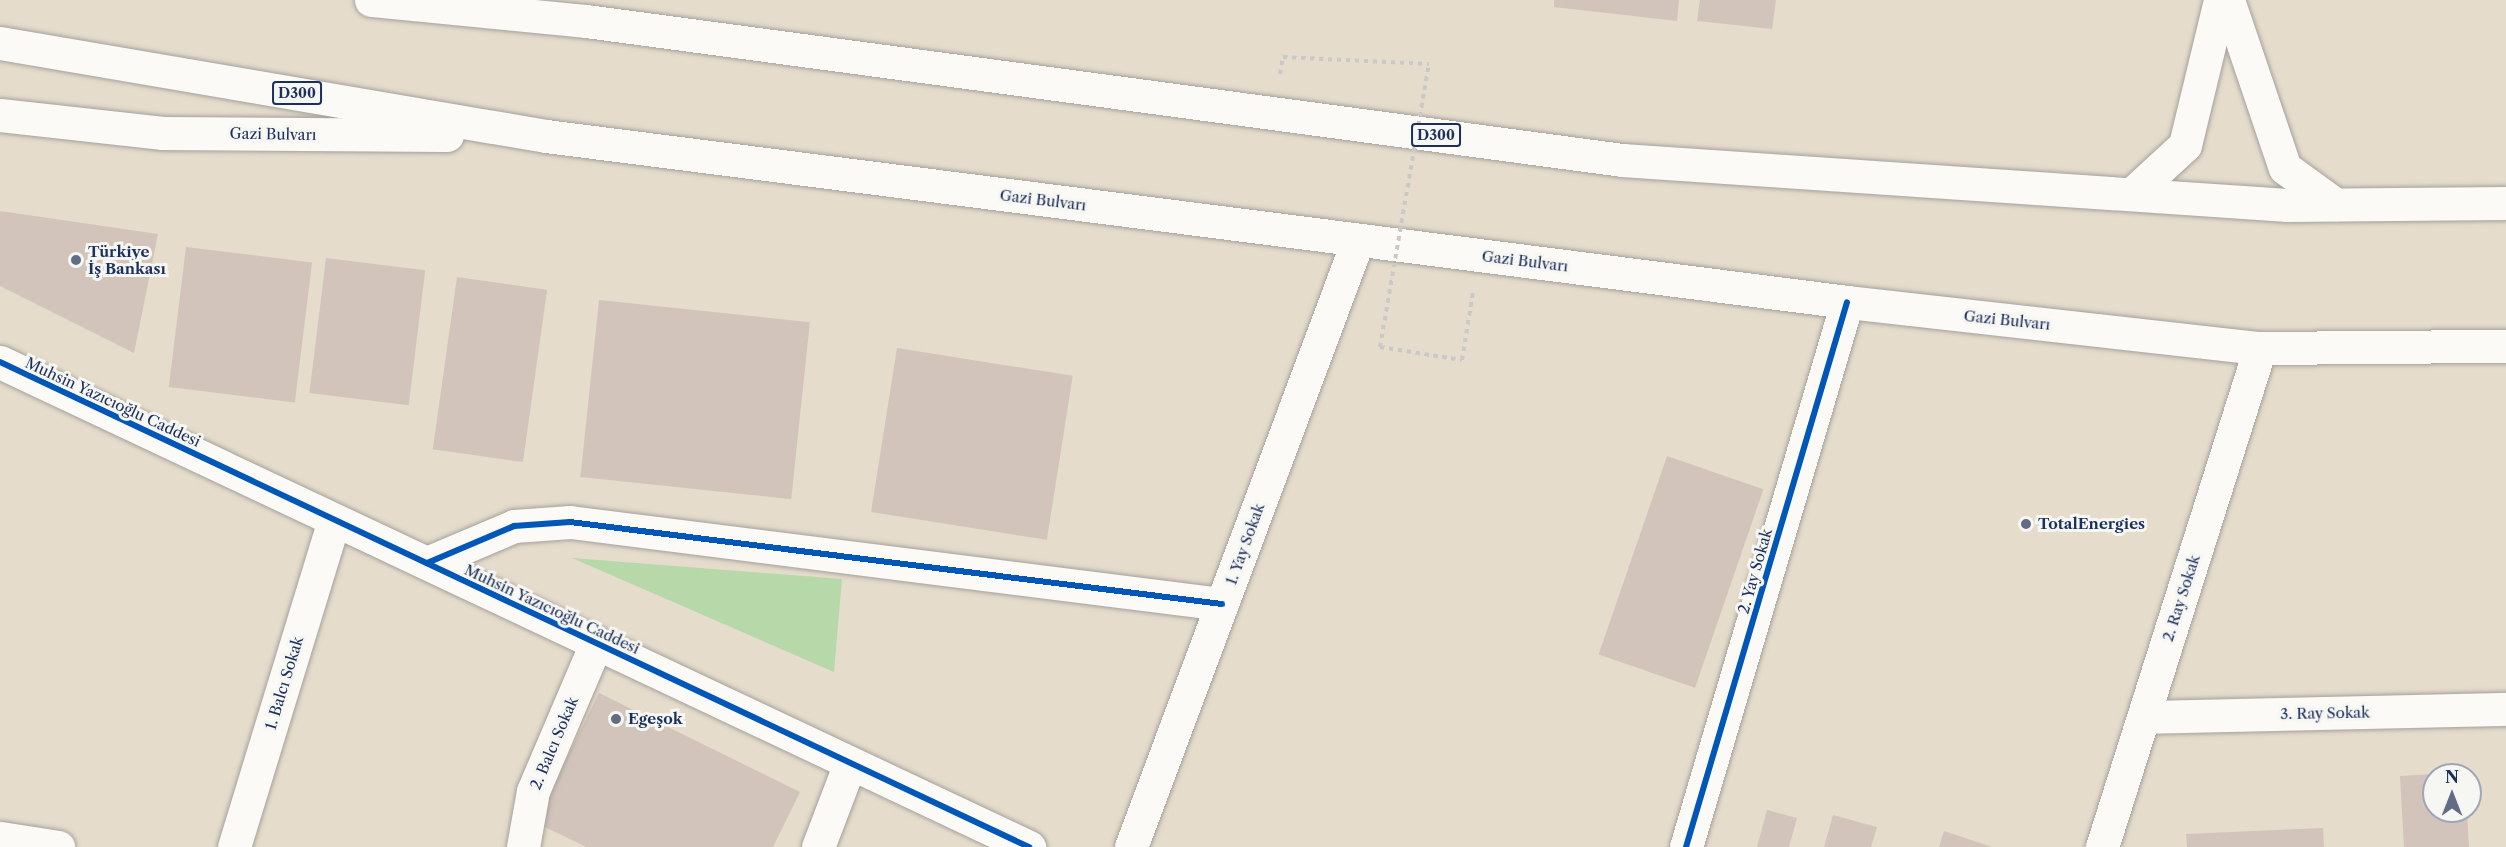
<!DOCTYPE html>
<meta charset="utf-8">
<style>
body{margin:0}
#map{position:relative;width:2506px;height:847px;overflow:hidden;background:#e5dccb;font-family:"Libre Caslon Text",serif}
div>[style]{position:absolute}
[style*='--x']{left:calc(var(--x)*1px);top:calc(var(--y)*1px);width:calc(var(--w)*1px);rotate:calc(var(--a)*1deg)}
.green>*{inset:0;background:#b7d8a9}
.building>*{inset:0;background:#d2c4ba;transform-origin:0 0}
.path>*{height:4px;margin-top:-2px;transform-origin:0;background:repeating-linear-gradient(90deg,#cac9c9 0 4.5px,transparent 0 9px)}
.roads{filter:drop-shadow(0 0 2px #a4a19d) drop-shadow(0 0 2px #a4a19d)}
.street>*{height:33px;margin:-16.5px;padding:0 16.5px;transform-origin:16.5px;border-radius:16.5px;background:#fbfaf7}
.secondary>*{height:33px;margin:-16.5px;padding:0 16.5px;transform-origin:16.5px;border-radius:16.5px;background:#fbfaf7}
.highway>*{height:33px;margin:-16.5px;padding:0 16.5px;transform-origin:16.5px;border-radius:16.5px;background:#fbfaf7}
.path-bridge>*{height:4px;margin-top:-2px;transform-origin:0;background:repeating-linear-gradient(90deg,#cac9c9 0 4.5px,transparent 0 9px)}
.cycleway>*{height:6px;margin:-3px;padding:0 3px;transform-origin:3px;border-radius:3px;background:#0057b8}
.dots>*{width:16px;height:16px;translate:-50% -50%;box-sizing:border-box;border:3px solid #f6f6f2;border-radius:50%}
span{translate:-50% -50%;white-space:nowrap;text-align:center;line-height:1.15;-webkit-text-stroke:6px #f6f6f2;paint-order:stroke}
.shield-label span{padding:2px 4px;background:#f6f6f2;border:2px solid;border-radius:4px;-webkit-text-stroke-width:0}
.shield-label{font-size:14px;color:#1b2f5e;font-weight:700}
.street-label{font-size:15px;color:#1b2f5e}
.poi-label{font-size:15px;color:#1b2f5e;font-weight:700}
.left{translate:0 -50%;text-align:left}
.north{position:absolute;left:2422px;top:763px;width:60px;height:60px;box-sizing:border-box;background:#f6f6f2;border:2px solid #9ea6b7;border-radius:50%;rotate:0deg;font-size:16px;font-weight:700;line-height:24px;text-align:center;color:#1b2f5e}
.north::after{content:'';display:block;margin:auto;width:21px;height:27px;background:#626c84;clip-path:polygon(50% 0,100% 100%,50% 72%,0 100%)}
</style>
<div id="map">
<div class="green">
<div style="clip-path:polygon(572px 558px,842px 579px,834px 672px)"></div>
</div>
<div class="building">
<div style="clip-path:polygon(1554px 0,1679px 0,1677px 21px,1554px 7px)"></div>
<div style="clip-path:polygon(1700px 0,1776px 0,1772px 29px,1697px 21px)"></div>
<div style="clip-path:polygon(0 211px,158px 234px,134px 353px,0 286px)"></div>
<div style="left:186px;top:247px;width:127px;height:141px;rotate:7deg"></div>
<div style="left:326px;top:258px;width:100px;height:136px;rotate:7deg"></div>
<div style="left:457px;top:277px;width:91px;height:174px;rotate:8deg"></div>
<div style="left:599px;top:300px;width:212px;height:178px;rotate:6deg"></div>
<div style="left:897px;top:348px;width:178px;height:166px;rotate:9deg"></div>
<div style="left:1667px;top:456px;width:102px;height:210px;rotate:19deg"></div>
<div style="clip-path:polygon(599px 693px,800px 792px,773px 847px,586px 847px,535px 822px)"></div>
<div style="clip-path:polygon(2434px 774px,2434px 811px,2467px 811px,2469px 847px,2404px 847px,2400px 776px)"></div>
<div style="clip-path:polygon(1767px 810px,1797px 818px,1789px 847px,1757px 847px)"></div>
<div style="clip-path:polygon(1833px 815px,1877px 827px,1871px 847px,1824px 847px)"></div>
<div style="clip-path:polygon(2323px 828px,2324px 847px,2187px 847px,2186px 834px)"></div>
<div style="clip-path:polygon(1944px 831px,1992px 847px,1939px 847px)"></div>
</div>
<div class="path">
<div style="--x:1280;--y:74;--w:17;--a:-80"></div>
<div style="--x:1283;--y:57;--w:146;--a:2.7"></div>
<div style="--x:1380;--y:347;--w:83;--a:9"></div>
<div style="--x:1462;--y:360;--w:69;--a:-80.8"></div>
</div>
<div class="roads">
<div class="street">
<div style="--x:427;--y:563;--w:95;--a:-23"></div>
<div style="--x:514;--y:526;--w:56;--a:-4.1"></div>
<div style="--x:570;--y:522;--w:657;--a:7.17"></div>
<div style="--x:2144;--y:717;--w:362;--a:-1.3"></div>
<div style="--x:0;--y:838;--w:59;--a:8.8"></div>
<div style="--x:234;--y:847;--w:342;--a:-73"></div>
<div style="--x:523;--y:847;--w:57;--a:-79.9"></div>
<div style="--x:533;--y:791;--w:161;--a:-66.9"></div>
<div style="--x:818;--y:847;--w:90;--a:-69.1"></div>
<div style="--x:1131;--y:847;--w:648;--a:-69.5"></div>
<div style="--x:1686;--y:847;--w:568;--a:-73.54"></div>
<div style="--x:2102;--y:847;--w:523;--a:-72.43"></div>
</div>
<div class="secondary">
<div style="--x:2228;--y:0;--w:177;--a:71.3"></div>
<div style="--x:2285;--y:168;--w:62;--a:35.8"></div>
<div style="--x:2133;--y:193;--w:71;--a:-42.7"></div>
<div style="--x:2185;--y:145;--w:149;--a:-76.4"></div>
<div style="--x:0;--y:362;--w:1138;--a:25.24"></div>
</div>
<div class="highway">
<div style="--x:371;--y:0;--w:216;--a:5.6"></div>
<div style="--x:586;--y:21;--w:1045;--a:7.64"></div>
<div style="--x:1622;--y:160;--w:667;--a:3.87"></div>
<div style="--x:2287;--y:205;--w:219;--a:-0.5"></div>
<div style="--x:0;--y:43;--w:554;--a:9.67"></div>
<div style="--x:546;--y:136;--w:1312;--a:7.27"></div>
<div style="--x:1847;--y:302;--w:416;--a:6.4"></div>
<div style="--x:2260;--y:348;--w:246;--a:-0.5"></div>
<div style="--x:0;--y:115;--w:164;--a:6.3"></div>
<div style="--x:163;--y:133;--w:284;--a:0.4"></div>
</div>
</div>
<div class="path-bridge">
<div style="--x:1380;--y:347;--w:287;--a:-80.2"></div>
</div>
<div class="cycleway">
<div style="--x:0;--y:362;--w:1138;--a:25.24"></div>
<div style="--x:427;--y:563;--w:95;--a:-23"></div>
<div style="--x:514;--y:526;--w:56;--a:-4.1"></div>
<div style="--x:570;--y:522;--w:657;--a:7.17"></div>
<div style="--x:1686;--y:847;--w:568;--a:-73.54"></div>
</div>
<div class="dots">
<div style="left:76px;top:260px;background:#626c84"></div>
<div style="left:2026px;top:524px;background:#626c84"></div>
<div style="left:616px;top:719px;background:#626c84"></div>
</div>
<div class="shield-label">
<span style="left:297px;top:93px">D300</span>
<span style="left:1436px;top:135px">D300</span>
</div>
<div class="street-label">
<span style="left:273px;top:134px;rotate:1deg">Gazi Bulvarı</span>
<span style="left:1043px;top:200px;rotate:7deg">Gazi Bulvarı</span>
<span style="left:1525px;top:261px;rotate:7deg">Gazi Bulvarı</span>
<span style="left:2007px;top:320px;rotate:6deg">Gazi Bulvarı</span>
<span style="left:113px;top:402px;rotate:25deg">Muhsin Yazıcıoğlu Caddesi</span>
<span style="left:1245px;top:544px;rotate:-70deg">1. Yay Sokak</span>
<span style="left:1755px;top:571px;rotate:-74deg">2. Yay Sokak</span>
<span style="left:2181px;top:598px;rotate:-72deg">2. Ray Sokak</span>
<span style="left:552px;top:609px;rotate:25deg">Muhsin Yazıcıoğlu Caddesi</span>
<span style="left:284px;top:683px;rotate:-73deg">1. Balcı Sokak</span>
<span style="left:2325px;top:713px;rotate:-1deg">3. Ray Sokak</span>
<span style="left:554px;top:743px;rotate:-67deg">2. Balcı Sokak</span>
</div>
<div class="poi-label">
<span class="left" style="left:88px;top:260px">Türkiye<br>İş Bankası</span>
<span class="left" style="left:2038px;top:524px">TotalEnergies</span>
<span class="left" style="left:628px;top:719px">Egeşok</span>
</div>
<div class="north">N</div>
</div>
